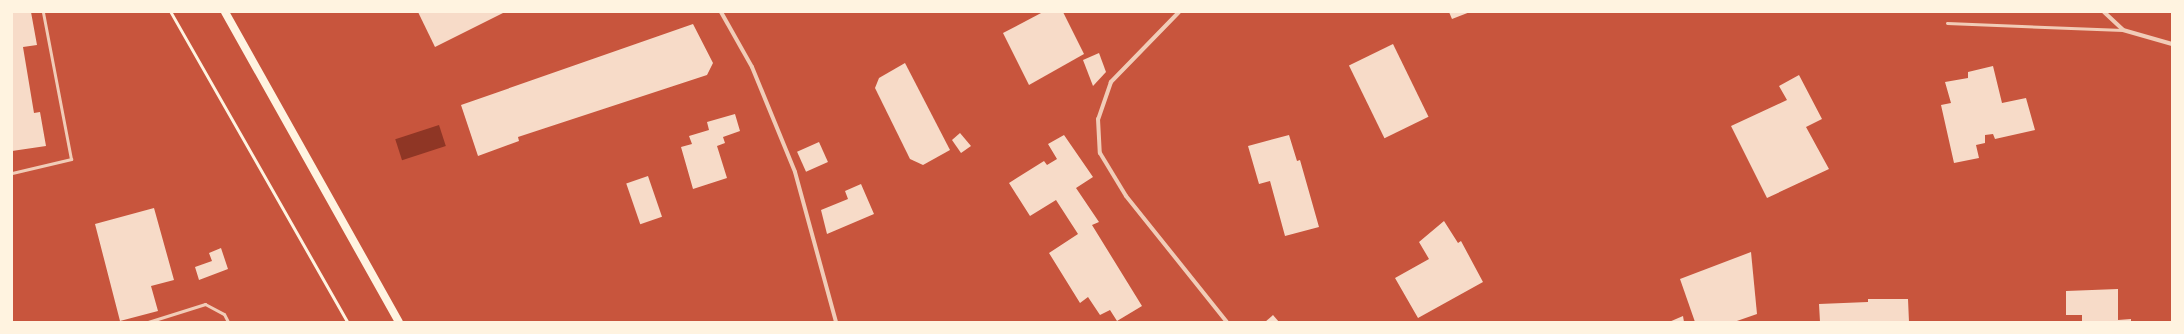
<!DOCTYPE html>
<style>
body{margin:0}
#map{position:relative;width:2184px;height:334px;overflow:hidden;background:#c8553d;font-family:"Titillium Web",sans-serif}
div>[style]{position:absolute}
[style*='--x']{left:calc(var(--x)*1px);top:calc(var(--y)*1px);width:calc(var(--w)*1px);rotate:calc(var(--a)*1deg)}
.water>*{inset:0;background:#8f3625;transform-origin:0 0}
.building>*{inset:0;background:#f7dbc8;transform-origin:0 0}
.path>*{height:2.5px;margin:-1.25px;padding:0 1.25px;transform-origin:1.25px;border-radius:1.25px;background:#fff3e0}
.service>*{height:3px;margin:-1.5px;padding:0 1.5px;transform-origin:1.5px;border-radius:1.5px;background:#f1ccb7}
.minor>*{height:4px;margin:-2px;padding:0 2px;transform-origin:2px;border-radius:2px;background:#f1ccb7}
.secondary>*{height:8px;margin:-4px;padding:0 4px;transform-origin:4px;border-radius:4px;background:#fff3e0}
span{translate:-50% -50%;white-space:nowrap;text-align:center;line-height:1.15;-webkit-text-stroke:4px #fff3e0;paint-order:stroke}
.frame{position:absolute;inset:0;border:13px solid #fff3e0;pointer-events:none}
</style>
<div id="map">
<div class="water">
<div style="left:439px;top:125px;width:22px;height:46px;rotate:72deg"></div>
</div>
<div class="building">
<div style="clip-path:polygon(12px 12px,31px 12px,37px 45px,23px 47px,34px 113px,40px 112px,46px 146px,12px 151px)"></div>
<div style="clip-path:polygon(418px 12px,505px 12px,435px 47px)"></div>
<div style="clip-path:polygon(1043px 12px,1063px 12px,1084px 54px,1029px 85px,1003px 33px)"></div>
<div style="clip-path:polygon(1449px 12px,1470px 12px,1452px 19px)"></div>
<div style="clip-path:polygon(693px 24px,713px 63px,707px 75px,518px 137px,519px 141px,478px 156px,461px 105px)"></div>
<div style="left:1393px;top:44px;width:81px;height:49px;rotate:64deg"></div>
<div style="clip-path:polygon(1099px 53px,1106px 72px,1093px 86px,1083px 60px)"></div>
<div style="clip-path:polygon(905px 63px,950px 150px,923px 165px,910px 159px,875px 88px,879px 78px)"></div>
<div style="clip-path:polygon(1993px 66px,2002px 103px,2026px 98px,2035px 130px,1995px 139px,1993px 134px,1985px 135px,1985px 143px,1976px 145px,1979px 158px,1954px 163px,1941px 105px,1951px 103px,1945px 82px,1968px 78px,1968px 72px)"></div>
<div style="clip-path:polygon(1799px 75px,1822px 119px,1806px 127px,1829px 169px,1767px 198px,1731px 126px,1787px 100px,1779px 86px)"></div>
<div style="clip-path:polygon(735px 114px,740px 131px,723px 137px,725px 143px,717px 146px,727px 178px,693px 189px,681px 147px,692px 144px,689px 136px,709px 130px,707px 122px)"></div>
<div style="clip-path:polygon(960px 133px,971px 146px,961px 153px,952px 140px)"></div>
<div style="clip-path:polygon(1064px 135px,1093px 177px,1076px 188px,1099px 222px,1092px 225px,1142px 306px,1117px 321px,1110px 310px,1100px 315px,1088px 297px,1080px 303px,1049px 253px,1078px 234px,1056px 200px,1030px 216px,1009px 183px,1044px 161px,1047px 165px,1057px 159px,1048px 144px)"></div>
<div style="clip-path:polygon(1289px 135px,1297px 161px,1300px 160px,1319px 227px,1285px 236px,1270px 181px,1259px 184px,1248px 146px)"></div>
<div style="left:819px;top:142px;width:22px;height:24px;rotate:66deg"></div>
<div style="left:648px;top:176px;width:43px;height:23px;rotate:71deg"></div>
<div style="clip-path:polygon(861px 184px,874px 214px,827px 234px,821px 210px,848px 199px,845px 191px)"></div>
<div style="clip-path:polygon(154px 208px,174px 280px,151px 286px,158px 311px,120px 321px,95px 224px)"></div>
<div style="clip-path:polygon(1444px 221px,1458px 243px,1461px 241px,1483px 282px,1418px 318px,1395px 278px,1429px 259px,1419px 242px)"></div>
<div style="clip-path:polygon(221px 248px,228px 269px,199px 280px,195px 267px,212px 261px,209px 253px)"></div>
<div style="clip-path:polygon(1751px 252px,1757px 314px,1734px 322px,1695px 322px,1680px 279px)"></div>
<div style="clip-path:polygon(2118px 289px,2118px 320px,2131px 319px,2131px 322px,2082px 322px,2082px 315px,2066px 315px,2066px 291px)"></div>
<div style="clip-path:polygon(1868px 299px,1908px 299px,1909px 322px,1820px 322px,1819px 304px,1868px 302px)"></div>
<div style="clip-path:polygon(1273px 315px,1279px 322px,1265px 322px)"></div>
<div style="clip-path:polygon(1683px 316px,1684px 322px,1669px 322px)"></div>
</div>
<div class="path">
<div style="--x:171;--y:12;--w:357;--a:60.3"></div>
</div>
<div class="service">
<div style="--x:1947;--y:23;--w:176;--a:2.3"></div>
<div style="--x:12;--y:173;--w:61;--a:-13.3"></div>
<div style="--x:71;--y:159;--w:150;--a:-100.8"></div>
<div style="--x:148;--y:322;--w:60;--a:-17.5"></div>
<div style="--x:205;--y:304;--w:21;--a:28"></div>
<div style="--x:224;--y:314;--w:9;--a:63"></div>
</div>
<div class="minor">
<div style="--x:721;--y:12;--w:63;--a:60.6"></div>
<div style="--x:752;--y:67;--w:113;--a:67.7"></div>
<div style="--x:795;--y:172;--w:156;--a:74.7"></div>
<div style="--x:1179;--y:12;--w:98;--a:134.2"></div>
<div style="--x:1111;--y:82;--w:39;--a:109"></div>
<div style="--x:1098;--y:119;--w:34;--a:87"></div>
<div style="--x:1100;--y:153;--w:50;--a:58.8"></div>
<div style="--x:1126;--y:196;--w:161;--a:51.3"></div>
<div style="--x:2104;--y:12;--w:26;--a:43"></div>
<div style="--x:2123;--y:30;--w:51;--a:15.9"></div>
</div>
<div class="secondary">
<div style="--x:225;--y:12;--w:355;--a:60.7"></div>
</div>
<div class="frame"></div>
</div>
